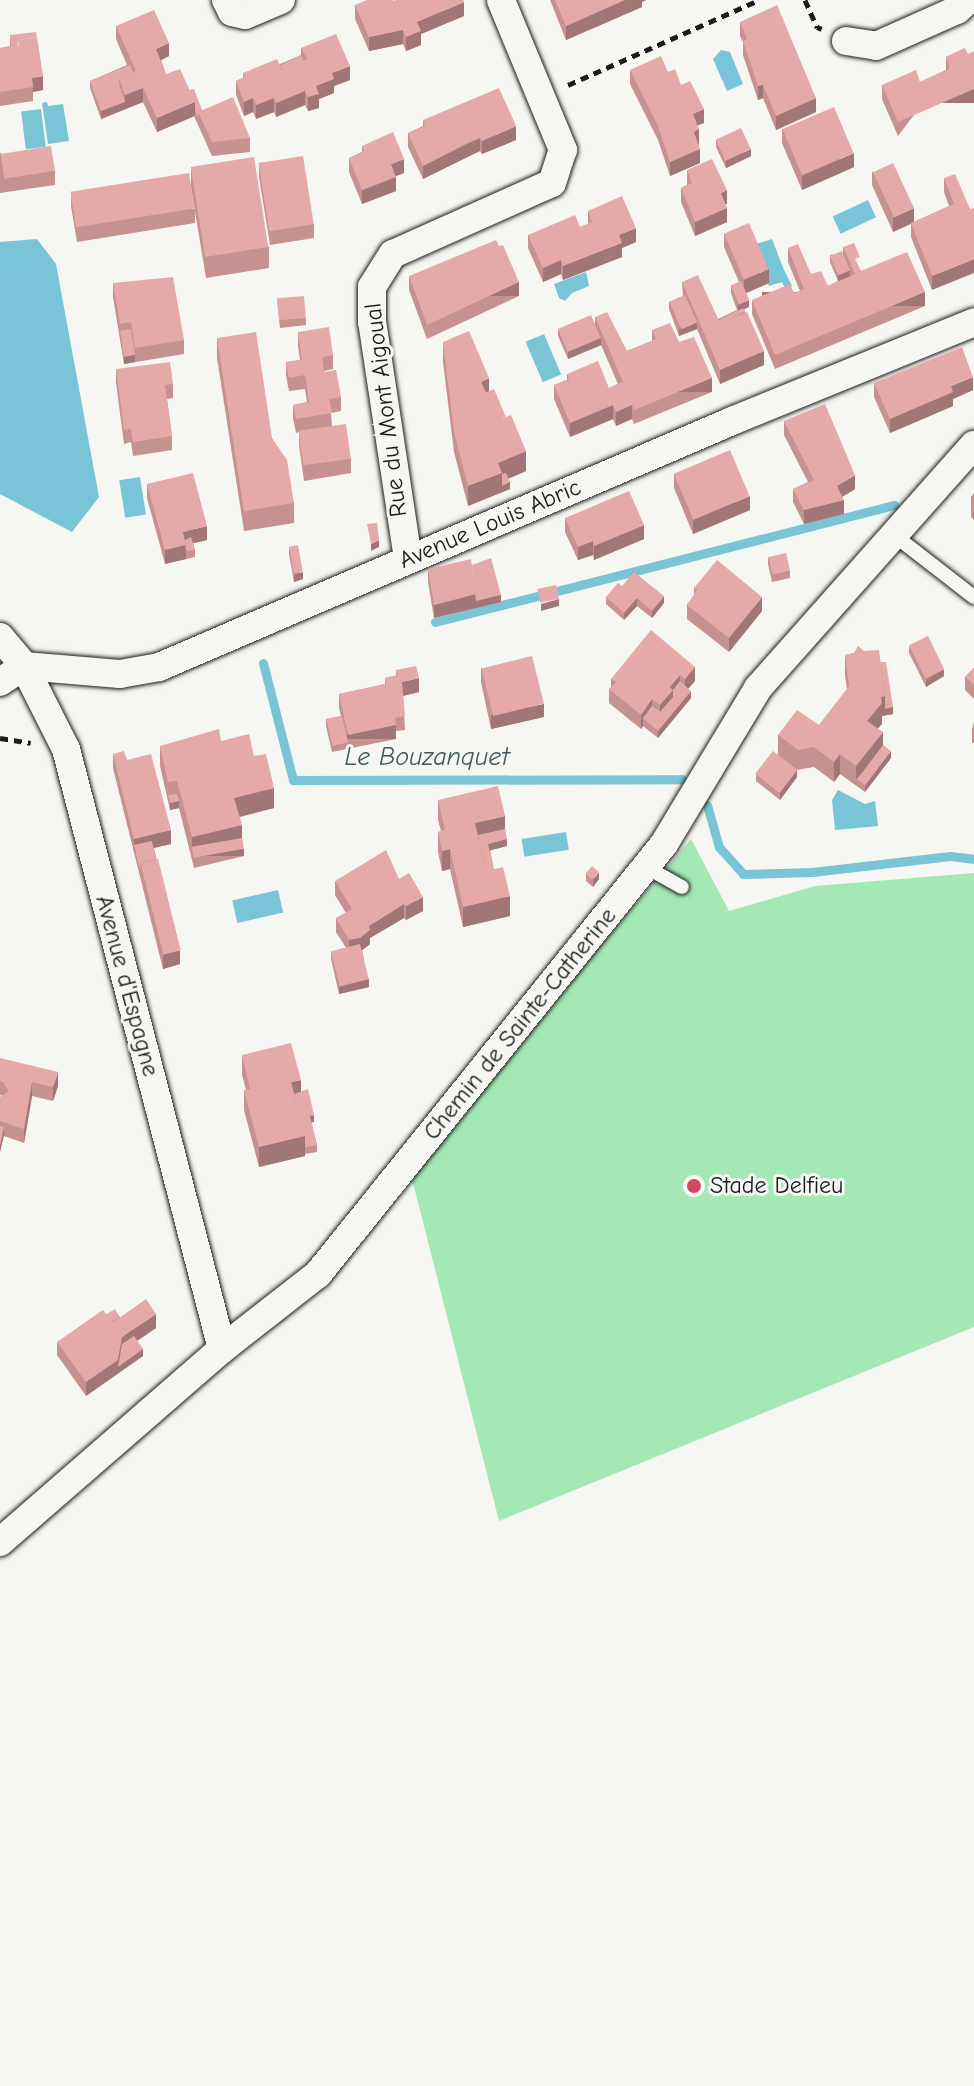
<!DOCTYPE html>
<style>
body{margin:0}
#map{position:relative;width:974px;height:2086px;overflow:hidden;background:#f6f6f2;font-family:"Comic Neue",sans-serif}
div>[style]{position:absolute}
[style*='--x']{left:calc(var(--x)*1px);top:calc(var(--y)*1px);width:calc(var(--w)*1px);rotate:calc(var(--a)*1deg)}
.green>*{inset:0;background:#a4e9b5}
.water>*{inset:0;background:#79c5d7;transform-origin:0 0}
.stream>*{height:9px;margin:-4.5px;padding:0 4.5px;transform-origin:4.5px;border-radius:4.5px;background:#79c5d7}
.path>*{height:5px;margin-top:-2.5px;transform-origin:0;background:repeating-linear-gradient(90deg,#1c1c1c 0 8px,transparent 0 14px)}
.roads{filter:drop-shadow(0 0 2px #1c1c1c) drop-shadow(0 0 2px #1c1c1c)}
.lane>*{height:14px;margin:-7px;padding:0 7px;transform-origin:7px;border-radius:7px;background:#f6f6f2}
.street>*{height:28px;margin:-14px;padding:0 14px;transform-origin:14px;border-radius:14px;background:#f6f6f2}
.wall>*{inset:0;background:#c59290}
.shaded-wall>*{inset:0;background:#a07776;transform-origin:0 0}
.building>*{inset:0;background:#e5aaa8;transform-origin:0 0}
.dots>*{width:22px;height:22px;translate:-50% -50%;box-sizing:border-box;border:4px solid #f6f6f2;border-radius:50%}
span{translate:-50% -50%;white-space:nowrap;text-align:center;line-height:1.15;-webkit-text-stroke:6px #f6f6f2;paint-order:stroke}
.street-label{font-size:24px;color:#1c1c1c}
.poi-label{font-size:24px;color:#1c1c1c}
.left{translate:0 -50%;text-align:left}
.water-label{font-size:26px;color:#3d575d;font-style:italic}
</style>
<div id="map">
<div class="green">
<div style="clip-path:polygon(691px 839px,729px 911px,815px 886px,974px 873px,974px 1327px,499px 1521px,410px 1171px)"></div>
</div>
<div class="water">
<div style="clip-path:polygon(721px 50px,730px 52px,743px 84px,727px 91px,713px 59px)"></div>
<div style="clip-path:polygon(47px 102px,48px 106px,63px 104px,69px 141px,48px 144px,42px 103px)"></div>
<div style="left:41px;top:109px;width:38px;height:20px;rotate:83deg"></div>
<div style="left:868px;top:200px;width:19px;height:39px;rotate:65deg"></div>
<div style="clip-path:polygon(37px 239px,56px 264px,99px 497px,72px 532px,0 494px,0 242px)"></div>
<div style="clip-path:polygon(772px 239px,784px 270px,792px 286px,785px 288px,782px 282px,769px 286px,753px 245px)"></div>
<div style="clip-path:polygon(586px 272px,589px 286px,572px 293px,565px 301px,559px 298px,554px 284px)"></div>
<div style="left:544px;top:334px;width:44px;height:20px;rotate:67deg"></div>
<div style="left:140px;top:477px;width:38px;height:21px;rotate:81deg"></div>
<div style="clip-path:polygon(838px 790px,865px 804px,875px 801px,878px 826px,835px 830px,832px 800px)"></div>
<div style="left:566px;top:832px;width:18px;height:45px;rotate:81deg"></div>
<div style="left:278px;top:890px;width:23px;height:47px;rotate:77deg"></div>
</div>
<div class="stream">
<div style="--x:435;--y:622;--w:474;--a:-14.3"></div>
<div style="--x:263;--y:663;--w:121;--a:75.6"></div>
<div style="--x:293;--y:780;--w:389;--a:-0.1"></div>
<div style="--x:707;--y:805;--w:44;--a:74.1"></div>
<div style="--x:719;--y:847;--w:36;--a:48"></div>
<div style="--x:743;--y:874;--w:69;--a:-1.7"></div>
<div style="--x:812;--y:872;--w:139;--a:-6.6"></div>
<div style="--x:950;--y:856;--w:24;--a:7"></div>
</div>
<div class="path">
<div style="--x:805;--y:0;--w:30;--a:66"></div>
<div style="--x:817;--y:27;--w:5;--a:22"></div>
<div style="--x:568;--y:85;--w:209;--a:-24"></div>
<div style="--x:0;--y:738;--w:31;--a:9"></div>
</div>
<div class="roads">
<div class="lane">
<div style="--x:894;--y:535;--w:101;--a:37.8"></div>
<div style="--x:646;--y:867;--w:41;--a:29.1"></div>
</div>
<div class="street">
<div style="--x:226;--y:0;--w:13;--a:63"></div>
<div style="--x:232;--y:12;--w:13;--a:13"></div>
<div style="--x:245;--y:15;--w:39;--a:-23"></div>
<div style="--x:846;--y:41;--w:30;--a:9"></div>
<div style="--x:876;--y:46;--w:89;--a:-24"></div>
<div style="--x:957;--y:10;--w:15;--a:-42"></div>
<div style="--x:408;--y:559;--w:240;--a:-98.6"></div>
<div style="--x:372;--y:322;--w:35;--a:-90"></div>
<div style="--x:372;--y:287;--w:39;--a:-58"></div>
<div style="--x:393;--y:254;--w:174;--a:-24.1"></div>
<div style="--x:552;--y:183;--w:35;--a:-72"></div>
<div style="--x:563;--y:150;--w:162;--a:-112.5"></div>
<div style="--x:0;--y:637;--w:38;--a:50"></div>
<div style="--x:24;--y:666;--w:93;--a:63.2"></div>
<div style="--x:66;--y:749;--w:620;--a:75.43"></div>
<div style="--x:0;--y:682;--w:29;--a:-34"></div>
<div style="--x:24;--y:666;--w:96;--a:4.8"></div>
<div style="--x:120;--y:674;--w:40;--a:-10"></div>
<div style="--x:159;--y:667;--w:624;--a:-23.23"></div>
<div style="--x:732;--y:421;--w:261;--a:-22.2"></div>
<div style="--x:0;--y:1542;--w:294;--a:-41"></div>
<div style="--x:222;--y:1349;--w:122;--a:-38"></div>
<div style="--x:318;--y:1274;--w:552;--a:-51.18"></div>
<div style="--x:664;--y:844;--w:182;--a:-58.9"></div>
<div style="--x:758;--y:688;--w:325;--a:-48.4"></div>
</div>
</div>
<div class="wall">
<div style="clip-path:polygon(550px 0,646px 0,642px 2px,642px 7px,566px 40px)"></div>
<div style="clip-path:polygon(393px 1px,464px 16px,421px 34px,421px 45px,406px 51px,403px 44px,369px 51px,355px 19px,355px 5px)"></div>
<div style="clip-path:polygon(740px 22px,816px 112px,776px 130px,763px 98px,758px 100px,743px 55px,743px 42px,740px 36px)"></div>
<div style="clip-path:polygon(116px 26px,169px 56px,161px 60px,166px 74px,189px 90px,202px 110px,250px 138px,250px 152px,212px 156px,194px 116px,157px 132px,143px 102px,101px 119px,90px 88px,90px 81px,127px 65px,116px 39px)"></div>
<div style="clip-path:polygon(10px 35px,43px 90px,33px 92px,33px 101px,0 106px,0 48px,10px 46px)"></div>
<div style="clip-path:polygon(301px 48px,350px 80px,334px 86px,334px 93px,319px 99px,319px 108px,308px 111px,305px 105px,276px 117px,274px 112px,256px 119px,253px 112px,244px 116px,236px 95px,236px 81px,243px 78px,243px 73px,280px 64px,301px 55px)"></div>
<div style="clip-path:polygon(965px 48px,898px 136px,882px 99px,882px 85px,920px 82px,946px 70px,946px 57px)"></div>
<div style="clip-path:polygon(630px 70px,668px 72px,681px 85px,704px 123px,698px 125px,700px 163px,670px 176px,658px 140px,630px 84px)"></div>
<div style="clip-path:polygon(423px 120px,516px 140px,482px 154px,480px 151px,467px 157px,423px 179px,408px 147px,408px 133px,423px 126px)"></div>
<div style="clip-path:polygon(782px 129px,854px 167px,802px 190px,782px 143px)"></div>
<div style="clip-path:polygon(716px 140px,751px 156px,726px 168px,716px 147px)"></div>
<div style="clip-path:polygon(362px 146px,404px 173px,396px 176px,396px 191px,362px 204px,349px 172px,349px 158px,362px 152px)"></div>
<div style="clip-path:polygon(0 153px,55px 171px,55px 185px,0 193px)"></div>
<div style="clip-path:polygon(259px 163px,314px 224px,314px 238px,270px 245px,259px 177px)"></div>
<div style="clip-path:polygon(191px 167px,269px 247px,269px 268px,206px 278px,191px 187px)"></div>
<div style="clip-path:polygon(687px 170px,727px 204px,725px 204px,727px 222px,695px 236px,681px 202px,681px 188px,687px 185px)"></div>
<div style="clip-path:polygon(872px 171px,914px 222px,949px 206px,944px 192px,944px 178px,970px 209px,932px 290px,911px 237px,911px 224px,893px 232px,872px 185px)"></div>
<div style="clip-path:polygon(71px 192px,195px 209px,195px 223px,77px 242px,71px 206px)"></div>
<div style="clip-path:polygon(588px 211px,636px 242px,622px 248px,622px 257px,563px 280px,561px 274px,543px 282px,528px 248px,528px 235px,580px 227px,588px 224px)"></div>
<div style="clip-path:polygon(724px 233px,769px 283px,746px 293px,749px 307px,744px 309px,764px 365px,720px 384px,697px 329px,679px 336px,669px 309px,669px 302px,683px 296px,682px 282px,718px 319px,737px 310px,731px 293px,731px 286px,739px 282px,724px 247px)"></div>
<div style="clip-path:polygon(843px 247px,861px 271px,925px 306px,775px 369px,752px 314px,752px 300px,794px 293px,800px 291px,788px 262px,788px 248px,811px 274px,828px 286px,838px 281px,830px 262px,830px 255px,843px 253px)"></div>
<div style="clip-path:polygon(409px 276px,519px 296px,427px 339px,409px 290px)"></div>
<div style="clip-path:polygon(113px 283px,184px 340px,184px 354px,124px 364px,113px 297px)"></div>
<div style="clip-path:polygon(277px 299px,306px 318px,306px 325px,280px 328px)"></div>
<div style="clip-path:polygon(595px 317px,627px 351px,652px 341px,652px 330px,679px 342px,712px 392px,634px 424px,632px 419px,616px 426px,613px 419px,570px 437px,554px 399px,554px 385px,567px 380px,567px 374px,609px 388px,618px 384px,601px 345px,568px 359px,558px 336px,558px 329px,595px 323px)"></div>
<div style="clip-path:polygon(298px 332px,333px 355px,333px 369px,324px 371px,341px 397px,341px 411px,331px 413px,332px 426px,351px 459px,351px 473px,304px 481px,299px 445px,299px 432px,296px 433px,293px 418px,293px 405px,307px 402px,305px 389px,289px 391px,286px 376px,286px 362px,300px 360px,298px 346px)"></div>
<div style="clip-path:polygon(217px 338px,272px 438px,294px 503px,294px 523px,244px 531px,217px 358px)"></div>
<div style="clip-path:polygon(443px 342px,489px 391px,526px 471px,508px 479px,510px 489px,468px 506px,454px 452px,443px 362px)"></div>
<div style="clip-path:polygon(116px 369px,173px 384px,173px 398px,167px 399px,172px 436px,172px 450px,133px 456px,131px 442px,124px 444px,116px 383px)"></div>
<div style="clip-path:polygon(874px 383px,973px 390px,953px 399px,953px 406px,890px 433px,874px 397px)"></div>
<div style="clip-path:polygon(784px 421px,855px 489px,842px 497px,844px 514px,804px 524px,793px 502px,793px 489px,808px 482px,784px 435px)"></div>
<div style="clip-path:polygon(674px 474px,750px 510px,693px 534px,674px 488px)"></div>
<div style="clip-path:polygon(147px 484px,207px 540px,193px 543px,195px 550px,195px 557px,165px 564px,147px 498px)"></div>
<div style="clip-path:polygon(974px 493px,974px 520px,971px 517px,971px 497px)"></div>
<div style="clip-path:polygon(565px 518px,644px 539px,594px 560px,593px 555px,578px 560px,565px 532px)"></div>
<div style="clip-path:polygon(289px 547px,303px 579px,294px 582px,289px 554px)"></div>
<div style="clip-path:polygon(768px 557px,790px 571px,790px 578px,772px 582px,768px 564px)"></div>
<div style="clip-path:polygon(428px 569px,501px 602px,434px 618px,428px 582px)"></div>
<div style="clip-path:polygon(622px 586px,664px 603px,652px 618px,637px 606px,624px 620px,606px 604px,606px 597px)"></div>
<div style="clip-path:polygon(694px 588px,762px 611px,729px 652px,687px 619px,687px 605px,694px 595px)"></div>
<div style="clip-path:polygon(909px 646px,944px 676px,926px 687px,909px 653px)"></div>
<div style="clip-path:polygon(864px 651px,881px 663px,893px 714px,882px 716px,882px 724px,878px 728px,883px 745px,891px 758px,865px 792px,840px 774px,834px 782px,814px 767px,797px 770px,797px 777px,780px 800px,756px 781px,756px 774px,778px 755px,778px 735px,819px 725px,847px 690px,845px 675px,845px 655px)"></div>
<div style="clip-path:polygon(695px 667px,695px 681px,688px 689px,691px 698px,658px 738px,643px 726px,641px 729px,609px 703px,609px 689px,611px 687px,611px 679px)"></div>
<div style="clip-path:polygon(481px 668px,544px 717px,491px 729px,481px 682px)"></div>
<div style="clip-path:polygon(974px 668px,974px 699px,965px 690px,965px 677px)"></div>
<div style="clip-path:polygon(396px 670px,419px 692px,403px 696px,405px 730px,396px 731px,396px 739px,332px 752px,326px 726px,326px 719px,341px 716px,339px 708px,339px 694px,385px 684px,385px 678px,396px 676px)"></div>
<div style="clip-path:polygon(974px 722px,974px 743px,972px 743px,972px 729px)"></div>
<div style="clip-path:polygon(221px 741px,254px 756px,274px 808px,240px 817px,244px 856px,194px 868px,179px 808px,170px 810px,160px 766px,160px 746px)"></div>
<div style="clip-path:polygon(113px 754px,127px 760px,171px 844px,154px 848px,180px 964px,163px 969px,113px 768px)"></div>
<div style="clip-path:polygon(438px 800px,505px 829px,507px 846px,490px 850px,494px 870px,510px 916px,463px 927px,450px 869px,442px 871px,438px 852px,438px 832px,441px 831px,438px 820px)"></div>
<div style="clip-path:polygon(586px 874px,599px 879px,593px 887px,586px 881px)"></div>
<div style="clip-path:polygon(399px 879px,423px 911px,406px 920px,404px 918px,370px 938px,370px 944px,362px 950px,369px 987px,339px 994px,331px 959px,331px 952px,346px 948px,336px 932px,336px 918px,346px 913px,335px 895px,335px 881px)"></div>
<div style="clip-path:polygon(242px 1055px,301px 1092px,314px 1122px,311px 1122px,317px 1145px,317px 1152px,305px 1154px,305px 1156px,259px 1167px,244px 1110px,244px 1090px,246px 1090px,242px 1075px)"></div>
<div style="clip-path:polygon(0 1058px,58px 1086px,53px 1101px,32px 1096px,24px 1143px,4px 1136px,0 1152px,0 1097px,3px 1096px,0 1095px)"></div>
<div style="clip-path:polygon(106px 1315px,120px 1317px,156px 1328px,137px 1341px,143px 1356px,86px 1396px,57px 1355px,57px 1342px)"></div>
</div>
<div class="shaded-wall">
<div style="clip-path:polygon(625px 0,646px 0,642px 2px,642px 7px,566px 40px,566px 26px)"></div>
<div style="clip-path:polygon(464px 2px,464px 16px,421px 34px,421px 45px,406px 51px,406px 37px,417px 22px)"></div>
<div style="clip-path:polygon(403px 30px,403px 44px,369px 51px,369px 37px)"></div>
<div style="clip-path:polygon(169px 43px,169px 56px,156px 63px,156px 49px)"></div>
<div style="clip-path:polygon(350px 66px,350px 80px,334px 86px,334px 93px,319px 99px,319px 108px,308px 111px,308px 97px,316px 86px,332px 73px)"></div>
<div style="clip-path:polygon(43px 76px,43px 90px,33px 92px,32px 78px)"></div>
<div style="clip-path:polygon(763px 85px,763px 98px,758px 100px,758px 86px)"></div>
<div style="clip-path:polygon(143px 88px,143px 102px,101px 119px,101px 111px,125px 102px,125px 95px)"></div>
<div style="left:974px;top:89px;width:14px;height:83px;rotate:90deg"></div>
<div style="clip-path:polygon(305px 91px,305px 105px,276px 117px,276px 103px)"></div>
<div style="clip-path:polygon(253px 98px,253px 112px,244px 116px,244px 102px)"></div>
<div style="clip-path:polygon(274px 98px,274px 112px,256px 119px,256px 105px)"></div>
<div style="clip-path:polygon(816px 98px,816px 112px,776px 130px,776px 116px)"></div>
<div style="clip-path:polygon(195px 102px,195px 116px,157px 132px,157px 118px)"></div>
<div style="clip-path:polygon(704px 109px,704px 123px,693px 127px,693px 114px)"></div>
<div style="clip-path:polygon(516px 126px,516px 140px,482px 154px,482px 141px)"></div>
<div style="clip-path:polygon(699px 129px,699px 143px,694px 146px,694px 132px)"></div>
<div style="clip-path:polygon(480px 138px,480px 151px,423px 179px,423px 166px)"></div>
<div style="clip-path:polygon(700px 149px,700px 163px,670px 176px,670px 162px)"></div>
<div style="clip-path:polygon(751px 149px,751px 156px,726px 168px,726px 161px)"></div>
<div style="clip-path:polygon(854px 153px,854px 167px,802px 190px,802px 176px)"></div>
<div style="clip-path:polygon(404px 159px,404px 173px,391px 178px,391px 164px)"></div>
<div style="clip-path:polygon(396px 177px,396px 191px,362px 204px,362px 190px)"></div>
<div style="clip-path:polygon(727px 190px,727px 204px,721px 206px,721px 193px)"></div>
<div style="clip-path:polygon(727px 208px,727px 222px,695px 236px,695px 222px)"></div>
<div style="clip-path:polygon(914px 208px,914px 222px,893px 232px,893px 218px)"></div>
<div style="clip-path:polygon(636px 228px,636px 242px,622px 248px,622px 257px,563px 280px,563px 266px,619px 235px)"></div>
<div style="clip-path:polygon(974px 259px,974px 273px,932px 290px,932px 276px)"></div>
<div style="clip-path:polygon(561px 260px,561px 274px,543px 282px,543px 268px)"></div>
<div style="clip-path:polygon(769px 269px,769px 283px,744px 294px,744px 280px)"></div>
<div style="clip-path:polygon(850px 270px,850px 277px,838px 281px,838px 274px)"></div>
<div style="left:519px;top:282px;width:14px;height:102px;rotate:90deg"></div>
<div style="left:925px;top:292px;width:14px;height:163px;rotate:90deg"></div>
<div style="clip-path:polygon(749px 300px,749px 307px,738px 312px,738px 304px)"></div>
<div style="clip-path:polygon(697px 322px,697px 329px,679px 336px,679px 329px)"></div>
<div style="clip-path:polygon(601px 338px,601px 345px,568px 359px,568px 351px)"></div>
<div style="clip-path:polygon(764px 351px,764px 365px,720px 384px,720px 370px)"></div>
<div style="clip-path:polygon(135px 355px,135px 362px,124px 364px,124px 357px)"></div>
<div style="clip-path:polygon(973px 377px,973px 390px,953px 399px,953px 406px,890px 433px,890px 419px,951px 386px)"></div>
<div style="clip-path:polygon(489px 378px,489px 398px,481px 382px)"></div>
<div style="left:712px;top:378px;width:14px;height:84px;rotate:90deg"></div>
<div style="clip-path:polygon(613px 405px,613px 419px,570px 437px,570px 423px)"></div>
<div style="clip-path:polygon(632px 405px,632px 419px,616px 426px,616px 412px)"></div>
<div style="clip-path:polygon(526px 451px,526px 471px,502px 481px,510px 482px,510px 489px,468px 506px,468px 486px,498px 463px)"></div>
<div style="clip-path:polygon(855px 475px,855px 489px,837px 500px,837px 486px)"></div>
<div style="clip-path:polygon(750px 496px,750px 510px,693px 534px,693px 520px)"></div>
<div style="clip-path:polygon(844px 500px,844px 514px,804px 524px,804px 510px)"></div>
<div style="clip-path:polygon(644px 525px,644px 539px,594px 560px,594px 546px)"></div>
<div style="clip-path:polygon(207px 526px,207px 540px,186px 545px,186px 559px,165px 564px,165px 550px,183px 532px)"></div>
<div style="clip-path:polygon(379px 540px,379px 547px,371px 551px,371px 544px)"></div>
<div style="clip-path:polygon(593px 541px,593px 555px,578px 560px,578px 547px)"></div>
<div style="clip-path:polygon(303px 572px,303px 579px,294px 582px,294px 575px)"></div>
<div style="clip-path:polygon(476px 594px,501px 595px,501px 602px,434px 618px,434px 605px)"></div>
<div style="clip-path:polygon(664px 596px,664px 603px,652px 618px,652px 611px)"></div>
<div style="clip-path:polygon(762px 597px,762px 611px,729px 652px,729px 638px)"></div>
<div style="clip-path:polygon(637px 598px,637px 606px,624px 620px,624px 613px)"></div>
<div style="clip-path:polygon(559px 599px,559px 606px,541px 611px,541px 604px)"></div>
<div style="clip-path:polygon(695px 667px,695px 681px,685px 692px,685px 679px)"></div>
<div style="clip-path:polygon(944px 669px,944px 676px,926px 687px,926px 680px)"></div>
<div style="clip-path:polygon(680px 675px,680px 689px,660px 719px,660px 705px,670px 687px)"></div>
<div style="clip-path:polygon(419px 678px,419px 692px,402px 696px,402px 682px)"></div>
<div style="clip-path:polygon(691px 691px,691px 698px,658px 738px,658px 731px)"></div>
<div style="clip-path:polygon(885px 696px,893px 707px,893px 714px,882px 716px,882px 724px,867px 741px,867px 721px,881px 697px)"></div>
<div style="clip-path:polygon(652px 699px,652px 713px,643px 718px,643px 726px,641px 729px,641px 715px)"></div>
<div style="clip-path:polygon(544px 704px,544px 717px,491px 729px,491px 715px)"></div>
<div style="left:396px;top:725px;width:14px;height:49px;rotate:90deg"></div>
<div style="clip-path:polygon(883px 732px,883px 752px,856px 779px,856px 766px)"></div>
<div style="clip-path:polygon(891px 751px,891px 758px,865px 792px,865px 785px)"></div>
<div style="clip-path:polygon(840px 754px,840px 774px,834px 782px,834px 762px)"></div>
<div style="clip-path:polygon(797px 770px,797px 777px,780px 800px,780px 792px)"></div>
<div style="clip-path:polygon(274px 788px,274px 808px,234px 818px,234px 798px)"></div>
<div style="clip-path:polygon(179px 801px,179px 808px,170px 810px,170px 803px)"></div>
<div style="clip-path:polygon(505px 816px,505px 836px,475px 836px,475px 823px)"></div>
<div style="clip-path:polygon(242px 825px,242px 845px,192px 850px,192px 837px)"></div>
<div style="clip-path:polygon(171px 830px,171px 844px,135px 852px,134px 839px)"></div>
<div style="clip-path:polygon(507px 839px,507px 846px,488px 851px,488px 844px)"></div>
<div style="left:244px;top:849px;width:7px;height:51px;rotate:90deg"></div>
<div style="clip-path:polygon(450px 849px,450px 869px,442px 871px,442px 851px)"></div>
<div style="clip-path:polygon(599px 872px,599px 879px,593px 887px,593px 880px)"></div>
<div style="clip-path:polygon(510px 896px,510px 916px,463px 927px,463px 907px)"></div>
<div style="clip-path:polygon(423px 897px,423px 911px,406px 920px,406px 906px)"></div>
<div style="clip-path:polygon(404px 904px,404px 918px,370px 938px,370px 944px,360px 952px,349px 954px,349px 940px,369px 926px)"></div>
<div style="clip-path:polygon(180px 950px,180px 964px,163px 969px,163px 955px)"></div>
<div style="clip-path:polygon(369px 979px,369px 987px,339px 994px,339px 987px)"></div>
<div style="clip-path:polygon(58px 1072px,58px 1086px,53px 1101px,53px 1087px)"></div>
<div style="clip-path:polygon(301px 1080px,301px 1100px,293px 1102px,291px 1082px)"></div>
<div style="clip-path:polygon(32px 1082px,32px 1096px,24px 1143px,24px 1129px)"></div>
<div style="clip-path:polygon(314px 1115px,314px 1122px,310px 1123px,310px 1116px)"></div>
<div style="clip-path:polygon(4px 1127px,4px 1134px,0 1152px,0 1145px)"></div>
<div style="clip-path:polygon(305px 1136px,305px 1156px,259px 1167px,259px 1147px)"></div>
<div style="clip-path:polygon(156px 1314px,156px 1328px,122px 1351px,143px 1349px,143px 1356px,86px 1396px,86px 1382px,122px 1337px)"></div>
</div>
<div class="building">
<div style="clip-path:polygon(367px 0,393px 0,393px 1px,396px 0,463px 0,464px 2px,417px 22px,421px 31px,406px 37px,403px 30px,369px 37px,355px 5px)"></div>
<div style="clip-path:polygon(555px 0,625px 0,566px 26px)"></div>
<div style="clip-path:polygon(777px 5px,816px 98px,776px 116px,763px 85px,758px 86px,743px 41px,747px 39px,740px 22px)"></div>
<div style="clip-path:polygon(154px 10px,169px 43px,156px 49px,166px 74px,180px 69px,195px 102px,157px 118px,143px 88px,125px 95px,119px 78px,136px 71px,116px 26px)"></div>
<div style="clip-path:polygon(36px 32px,37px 37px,18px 40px,18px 45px,11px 46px,10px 35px)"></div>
<div style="clip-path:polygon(336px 34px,350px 66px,332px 73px,334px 79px,316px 86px,319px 94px,308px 97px,305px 91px,276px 103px,274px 98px,256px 105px,253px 98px,244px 102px,236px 81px,244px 77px,243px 73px,277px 59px,282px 70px,307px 59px,301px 48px)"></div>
<div style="clip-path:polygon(37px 37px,43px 76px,32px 78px,33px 87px,0 92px,0 48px,19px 45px,18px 40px)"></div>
<div style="clip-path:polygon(965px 48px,968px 54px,974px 51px,974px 89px,898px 122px,882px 85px,916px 70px,920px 82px,950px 69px,946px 57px)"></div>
<div style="left:301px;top:55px;width:7px;height:23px;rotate:63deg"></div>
<div style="clip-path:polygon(661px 56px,668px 72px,675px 69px,681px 85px,690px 81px,704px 109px,693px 114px,699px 129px,694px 132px,700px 149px,670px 162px,658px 126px,630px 70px)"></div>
<div style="clip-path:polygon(130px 65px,133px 72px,119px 78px,119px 85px,125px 102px,101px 111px,90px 81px)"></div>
<div style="clip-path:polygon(499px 88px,516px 126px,482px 141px,480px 138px,467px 143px,423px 166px,408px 133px,425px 126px,423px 120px)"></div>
<div style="clip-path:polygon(194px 89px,202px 110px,198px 112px,198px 118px,195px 110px,195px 102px,189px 90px)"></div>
<div style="clip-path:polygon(233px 97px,250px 138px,212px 142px,198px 112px)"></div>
<div style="left:834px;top:107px;width:50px;height:56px;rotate:67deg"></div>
<div style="left:741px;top:128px;width:23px;height:28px;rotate:65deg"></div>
<div style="clip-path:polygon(393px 132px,404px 159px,391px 164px,396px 177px,362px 190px,349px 158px,364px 151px,362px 146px)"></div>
<div style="left:51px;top:146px;width:25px;height:51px;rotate:81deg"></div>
<div style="left:303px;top:156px;width:69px;height:45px;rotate:81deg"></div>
<div style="left:254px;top:157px;width:91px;height:64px;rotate:81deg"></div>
<div style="clip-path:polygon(712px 159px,727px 190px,721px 193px,727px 208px,695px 222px,681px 188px,692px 183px,687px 170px)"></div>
<div style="left:893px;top:163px;width:50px;height:22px;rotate:65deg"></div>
<div style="left:189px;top:173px;width:36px;height:120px;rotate:81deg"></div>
<div style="clip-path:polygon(955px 174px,970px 209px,974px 208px,974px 259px,932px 276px,911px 223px,954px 204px,944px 178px)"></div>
<div style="clip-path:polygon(622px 196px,636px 228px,619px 235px,622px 243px,563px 266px,561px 260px,543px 268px,528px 235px,575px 215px,580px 227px,592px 222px,588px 211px)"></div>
<div style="left:749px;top:223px;width:50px;height:27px;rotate:67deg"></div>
<div style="clip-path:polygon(496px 240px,499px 246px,503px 245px,519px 282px,427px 325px,409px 276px)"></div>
<div style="clip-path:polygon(854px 243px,860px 257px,855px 259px,861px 271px,907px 252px,925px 292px,775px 355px,752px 300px,790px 284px,794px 293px,804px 289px,788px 248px,798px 244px,811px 274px,821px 271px,828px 286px,855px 274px,843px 247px)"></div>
<div style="left:842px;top:251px;width:21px;height:13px;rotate:67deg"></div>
<div style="clip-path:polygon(698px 275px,720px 323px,747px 312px,764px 351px,720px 370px,682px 282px)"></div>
<div style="clip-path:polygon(173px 277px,184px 340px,135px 348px,131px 322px,120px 324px,113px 283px)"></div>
<div style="left:741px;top:281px;width:21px;height:11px;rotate:67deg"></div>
<div style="left:685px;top:295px;width:30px;height:17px;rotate:66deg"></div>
<div style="left:304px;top:296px;width:22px;height:27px;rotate:85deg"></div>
<div style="left:743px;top:308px;width:4px;height:27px;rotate:63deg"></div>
<div style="clip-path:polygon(607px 312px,627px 351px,656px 339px,652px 330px,670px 323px,679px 342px,694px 337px,712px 378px,634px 410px,632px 405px,616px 412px,613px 405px,570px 423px,554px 385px,569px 379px,567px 374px,598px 361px,609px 388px,623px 382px,595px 317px)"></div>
<div style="left:591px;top:315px;width:25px;height:36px;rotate:67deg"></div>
<div style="clip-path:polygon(329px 327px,333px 355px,322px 357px,324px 372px,336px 370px,341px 397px,329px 399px,332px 413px,296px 419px,293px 405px,309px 402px,305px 375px,289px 378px,286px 362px,302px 360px,298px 332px)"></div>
<div style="left:131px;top:329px;width:26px;height:11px;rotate:81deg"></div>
<div style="clip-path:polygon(469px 331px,489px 378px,481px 382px,498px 420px,511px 415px,526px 451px,498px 463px,502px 473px,468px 486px,454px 432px,443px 342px)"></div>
<div style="clip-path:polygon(256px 332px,272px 438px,287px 460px,294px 503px,244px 511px,217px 338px)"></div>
<div style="clip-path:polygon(962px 347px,973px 377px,951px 386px,953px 392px,890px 419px,874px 383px)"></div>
<div style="clip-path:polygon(170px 362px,173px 384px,165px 385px,172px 436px,133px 442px,131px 429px,124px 430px,116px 369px)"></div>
<div style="left:494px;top:389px;width:30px;height:9px;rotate:67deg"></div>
<div style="clip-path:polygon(825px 404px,855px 475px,837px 486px,844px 500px,804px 510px,793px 489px,814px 480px,784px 421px)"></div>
<div style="left:346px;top:424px;width:35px;height:48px;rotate:82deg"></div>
<div style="left:730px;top:450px;width:50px;height:61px;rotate:67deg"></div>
<div style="clip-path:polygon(193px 473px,207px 526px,183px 532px,186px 545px,165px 550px,147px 484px)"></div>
<div style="clip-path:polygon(506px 473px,510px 482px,502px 486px,502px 474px)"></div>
<div style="clip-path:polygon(629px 491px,644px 525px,594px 546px,593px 541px,578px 547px,565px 518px)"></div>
<div style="clip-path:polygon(377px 523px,379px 540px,371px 544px,367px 524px)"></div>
<div style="clip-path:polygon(191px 537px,195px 550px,186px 551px,185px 540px)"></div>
<div style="left:298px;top:545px;width:27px;height:9px;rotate:80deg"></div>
<div style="left:786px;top:553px;width:18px;height:18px;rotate:77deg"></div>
<div style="clip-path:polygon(491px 558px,501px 595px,476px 601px,472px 565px)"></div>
<div style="clip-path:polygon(471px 559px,476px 594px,434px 605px,428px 569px)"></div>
<div style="clip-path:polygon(717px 560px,762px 597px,729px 638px,687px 605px,697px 590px,694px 588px)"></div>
<div style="clip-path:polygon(634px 572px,664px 596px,652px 611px,637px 598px,624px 613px,606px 597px,618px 583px,622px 586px)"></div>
<div style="left:556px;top:585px;width:14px;height:19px;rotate:78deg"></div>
<div style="clip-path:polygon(651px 630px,695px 667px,685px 679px,680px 675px,670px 687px,673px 690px,660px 705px,652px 699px,641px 715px,609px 689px,616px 682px,611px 679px)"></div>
<div style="left:928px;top:636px;width:37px;height:21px;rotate:64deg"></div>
<div style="clip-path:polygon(858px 646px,864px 651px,879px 650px,885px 696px,881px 697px,882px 703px,867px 721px,883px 732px,856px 766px,840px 754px,834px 762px,814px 747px,798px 750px,778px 735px,797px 710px,819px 725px,849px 686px,845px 655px,854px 653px)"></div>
<div style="left:532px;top:656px;width:49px;height:52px;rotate:76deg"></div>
<div style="clip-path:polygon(881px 662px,886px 662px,893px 707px,885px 709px,885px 696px)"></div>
<div style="clip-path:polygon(416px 666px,419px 678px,402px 682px,405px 716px,395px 718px,396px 725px,348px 735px,339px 694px,386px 684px,385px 678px,397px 675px,396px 670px)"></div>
<div style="clip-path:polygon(974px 668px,974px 685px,965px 677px)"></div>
<div style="clip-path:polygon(680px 681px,691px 691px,658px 731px,643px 718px,652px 706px,660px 712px,673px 697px,673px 690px)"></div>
<div style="left:342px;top:716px;width:27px;height:16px;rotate:77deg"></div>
<div style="clip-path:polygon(219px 729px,221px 741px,249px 734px,254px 756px,266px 754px,274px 788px,234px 798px,242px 825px,192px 837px,177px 781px,168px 782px,160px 746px)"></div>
<div style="left:883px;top:745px;width:10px;height:43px;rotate:37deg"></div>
<div style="clip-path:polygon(124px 751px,127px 760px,151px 754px,171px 830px,134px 839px,113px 754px)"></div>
<div style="left:773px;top:751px;width:31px;height:29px;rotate:38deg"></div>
<div style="clip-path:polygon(498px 786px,505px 816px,475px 823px,486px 871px,503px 867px,510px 896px,463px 907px,450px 849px,442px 851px,438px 832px,445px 830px,438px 800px)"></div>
<div style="clip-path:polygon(177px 794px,179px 801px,170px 803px,168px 795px)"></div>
<div style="clip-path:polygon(505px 829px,507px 839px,488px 844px,494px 870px,486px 871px,478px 835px)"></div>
<div style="left:242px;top:838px;width:11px;height:51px;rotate:80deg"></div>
<div style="clip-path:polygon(152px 841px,156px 859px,140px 863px,140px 870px,134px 845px)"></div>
<div style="clip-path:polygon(386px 850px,399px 879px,409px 873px,423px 897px,406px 906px,404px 904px,369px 926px,370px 930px,360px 938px,349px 940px,336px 918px,352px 909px,335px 881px)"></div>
<div style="left:158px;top:859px;width:94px;height:18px;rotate:76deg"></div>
<div style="left:592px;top:866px;width:9px;height:10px;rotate:41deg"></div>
<div style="left:360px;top:944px;width:36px;height:30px;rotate:76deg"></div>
<div style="clip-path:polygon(291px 1043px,301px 1080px,291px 1082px,305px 1136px,259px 1147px,244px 1090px,250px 1089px,242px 1055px)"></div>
<div style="clip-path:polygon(0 1058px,58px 1072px,53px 1087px,32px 1082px,24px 1129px,0 1121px,0 1097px,9px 1091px,3px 1082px,0 1081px)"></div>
<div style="clip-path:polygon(308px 1089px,314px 1115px,310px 1116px,317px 1145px,305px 1147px,305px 1136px,294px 1094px)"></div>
<div style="clip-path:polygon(0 1126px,4px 1127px,0 1145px)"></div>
<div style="clip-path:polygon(146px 1299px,156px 1314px,122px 1337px,118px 1360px,86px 1382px,57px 1342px,103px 1310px,112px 1323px)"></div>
<div style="left:115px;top:1309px;width:9px;height:11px;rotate:58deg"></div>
<div style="clip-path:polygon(134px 1336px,143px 1349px,118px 1367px,122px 1344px)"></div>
</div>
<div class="dots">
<div style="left:694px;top:1186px;background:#d1495b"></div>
</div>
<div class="street-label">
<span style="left:386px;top:410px;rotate:-97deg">Rue du Mont Aigoual</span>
<span style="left:490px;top:524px;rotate:-23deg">Avenue Louis Abric</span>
<span style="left:127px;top:986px;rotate:75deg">Avenue d'Espagne</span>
<span style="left:520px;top:1024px;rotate:-51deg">Chemin de Sainte-Catherine</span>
</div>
<div class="poi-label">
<span class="left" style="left:710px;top:1186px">Stade Delfieu</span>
</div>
<div class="water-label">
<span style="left:427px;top:758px">Le Bouzanquet</span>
</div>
</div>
